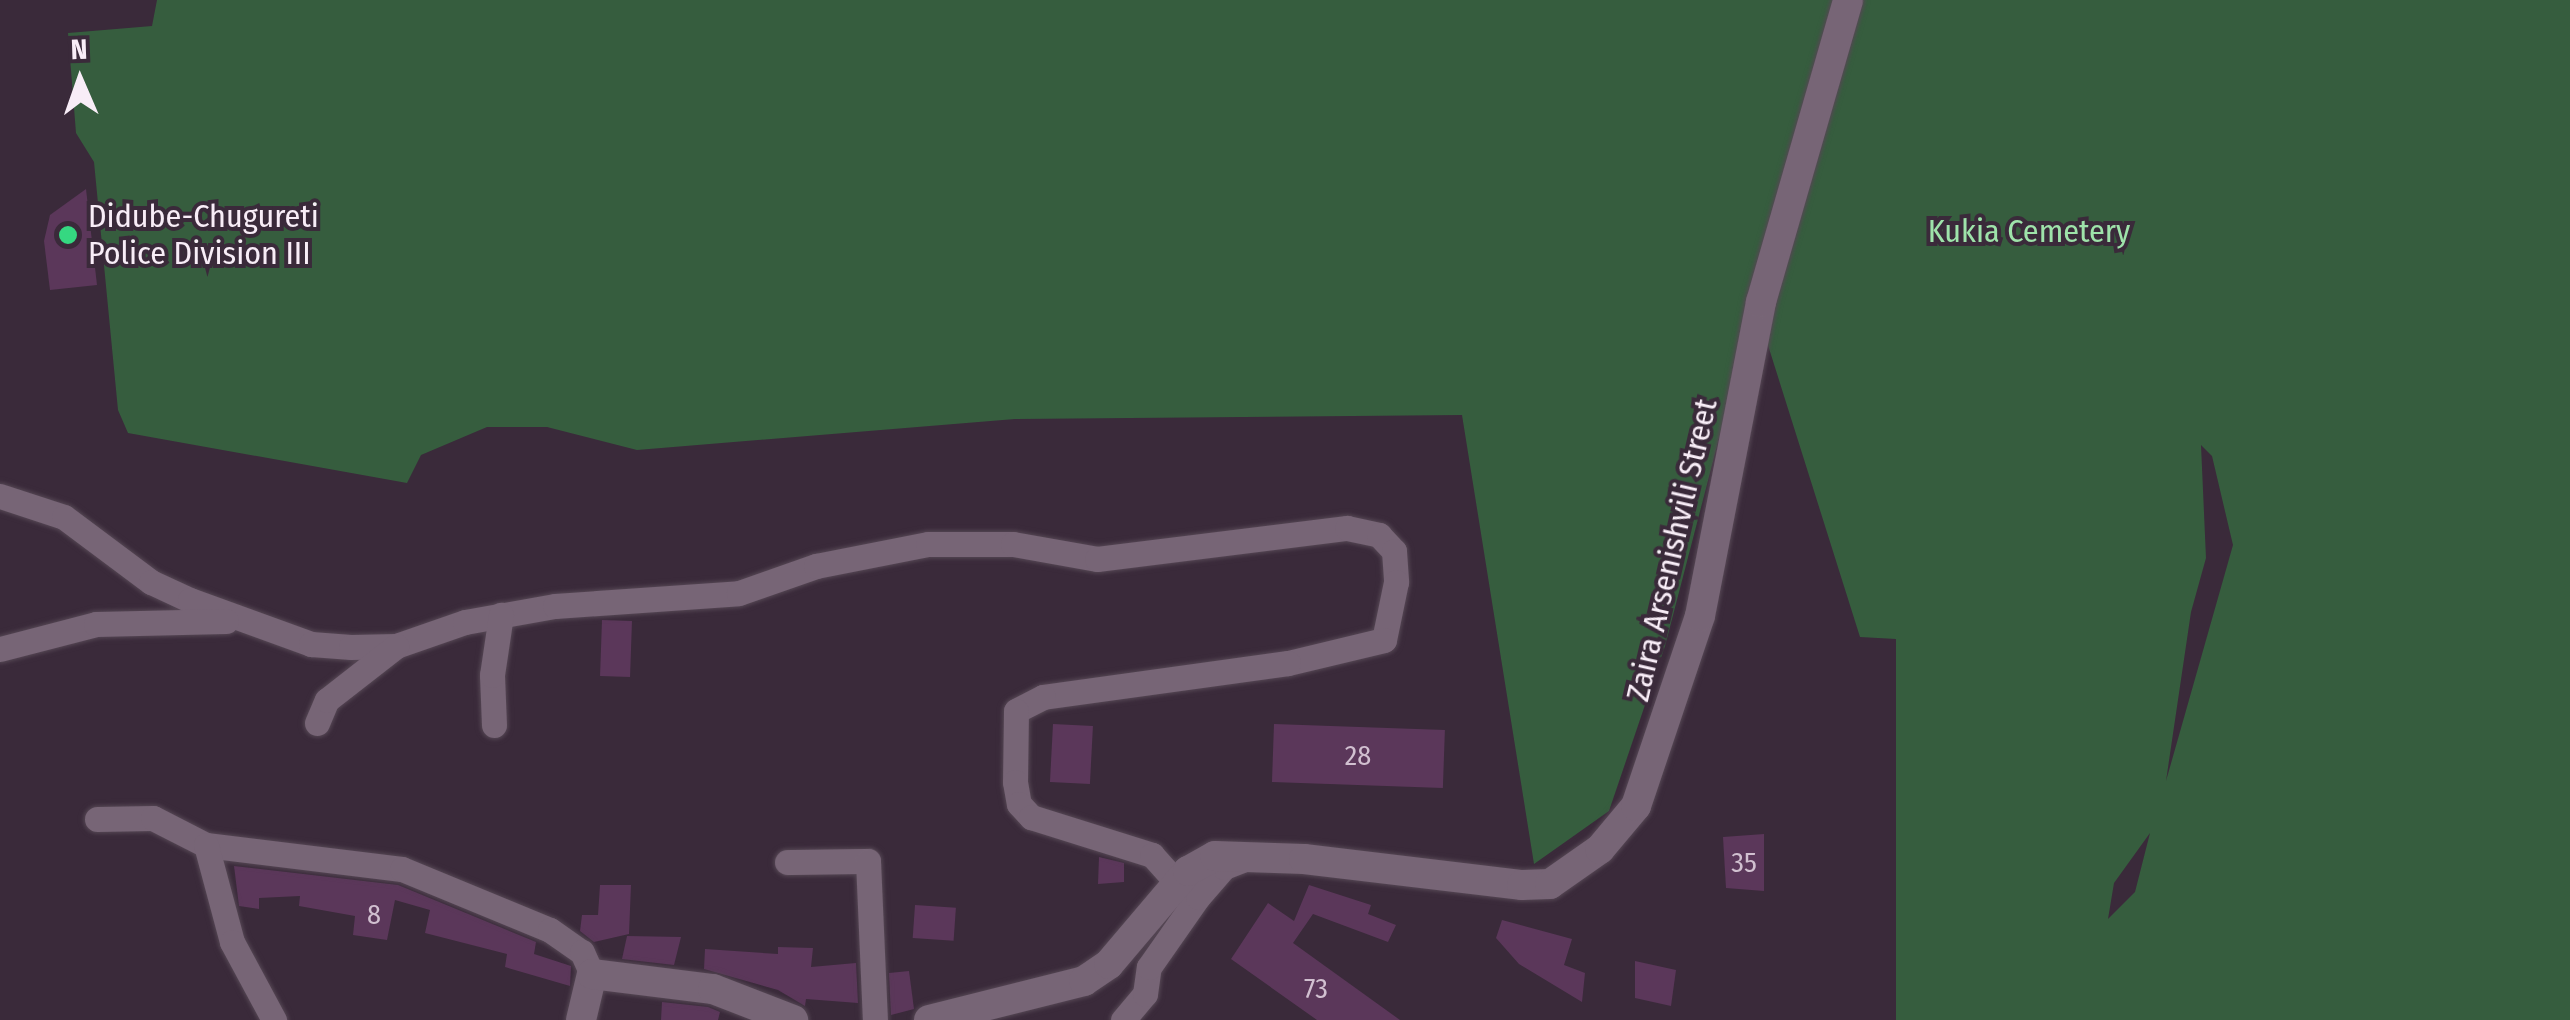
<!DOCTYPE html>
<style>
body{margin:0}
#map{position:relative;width:2570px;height:1020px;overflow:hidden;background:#3a2a3a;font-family:"Fira Sans Condensed",sans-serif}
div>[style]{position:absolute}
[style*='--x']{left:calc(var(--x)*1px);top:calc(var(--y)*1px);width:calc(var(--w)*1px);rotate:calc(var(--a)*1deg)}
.green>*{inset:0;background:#365d3e}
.building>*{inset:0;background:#5b375a;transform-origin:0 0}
.roads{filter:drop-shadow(0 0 2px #554754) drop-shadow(0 0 2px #554754)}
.minor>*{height:25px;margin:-12.5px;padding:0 12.5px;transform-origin:12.5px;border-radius:12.5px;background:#776576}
.tertiary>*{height:30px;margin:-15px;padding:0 15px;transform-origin:15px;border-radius:15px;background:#776576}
.dots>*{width:28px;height:28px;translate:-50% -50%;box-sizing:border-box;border:5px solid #3a2a3a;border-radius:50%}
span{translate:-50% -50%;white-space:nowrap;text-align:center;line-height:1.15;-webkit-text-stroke:8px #3a2a3a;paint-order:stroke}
.number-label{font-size:28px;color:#d1c0d0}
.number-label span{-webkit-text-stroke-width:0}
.poi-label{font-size:32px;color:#f8edf7}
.left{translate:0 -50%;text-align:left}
.park-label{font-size:32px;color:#9ee3aa}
.street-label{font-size:32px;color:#f8edf7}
.north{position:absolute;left:30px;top:30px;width:100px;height:100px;-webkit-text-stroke:8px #3a2a3a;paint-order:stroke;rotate:358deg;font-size:28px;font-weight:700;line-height:40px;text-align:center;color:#f8edf7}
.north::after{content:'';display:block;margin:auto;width:35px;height:45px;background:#f8edf7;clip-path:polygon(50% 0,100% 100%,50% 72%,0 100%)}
</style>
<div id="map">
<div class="green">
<div style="clip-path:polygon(157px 0,1833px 0,1665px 646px,1609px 811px,1534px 864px,1462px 415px,1015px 419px,637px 450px,547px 427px,487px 427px,421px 455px,407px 483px,128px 433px,118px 410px,94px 162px,76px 133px,68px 33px,152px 26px)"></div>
<div style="clip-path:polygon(evenodd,1861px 0,2570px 0,2570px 1020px,1896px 1020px,1896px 639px,1860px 637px,1761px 323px,1861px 0,2201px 445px,2212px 456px,2233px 545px,2166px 781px,2191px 612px,2206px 558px,2201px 445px,1861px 0,2150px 833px,2135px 892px,2108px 919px,2114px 883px,2150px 833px)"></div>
</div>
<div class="building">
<div style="clip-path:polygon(86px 189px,97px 285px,50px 290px,44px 241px,50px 215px)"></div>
<div style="left:602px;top:620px;width:30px;height:56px;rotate:2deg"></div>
<div style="left:1053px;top:724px;width:40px;height:58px;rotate:3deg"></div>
<div style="left:1274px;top:724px;width:171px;height:58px;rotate:2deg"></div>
<div style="clip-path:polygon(1764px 834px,1764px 891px,1726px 888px,1723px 837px)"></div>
<div style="clip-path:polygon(1099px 857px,1124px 863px,1124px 882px,1098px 884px)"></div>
<div style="clip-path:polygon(234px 866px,398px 885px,536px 942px,534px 954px,571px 966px,570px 986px,505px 967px,507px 954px,425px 933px,430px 910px,395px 900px,387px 940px,353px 935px,355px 916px,299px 906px,300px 896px,259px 898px,259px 909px,239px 906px)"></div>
<div style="clip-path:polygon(600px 885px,631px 885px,629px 934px,594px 942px,580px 931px,582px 915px,598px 915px)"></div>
<div style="clip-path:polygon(1309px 885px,1371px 905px,1368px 914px,1396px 925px,1388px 942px,1313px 914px,1293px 943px,1400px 1020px,1317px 1020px,1231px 959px,1268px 903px,1294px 921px)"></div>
<div style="left:915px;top:905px;width:41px;height:33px;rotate:4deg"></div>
<div style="clip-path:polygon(1502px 920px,1572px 939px,1564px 965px,1585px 973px,1582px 1002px,1519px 964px,1496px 938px)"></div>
<div style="clip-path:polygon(627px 936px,681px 937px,674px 965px,622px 959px)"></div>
<div style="clip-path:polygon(778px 947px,813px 948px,811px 967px,856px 963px,858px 1003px,806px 999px,805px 1006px,778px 990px,704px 969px,705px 949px,778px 954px)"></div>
<div style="clip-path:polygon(1635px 961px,1676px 970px,1671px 1006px,1635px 998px)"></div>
<div style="clip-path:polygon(909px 971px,914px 1009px,891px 1015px,889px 973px)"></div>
<div style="clip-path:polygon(662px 1002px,708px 1007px,720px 1012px,718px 1020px,661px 1020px)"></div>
</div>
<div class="roads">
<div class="minor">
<div style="--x:0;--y:496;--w:67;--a:18.2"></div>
<div style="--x:64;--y:517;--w:109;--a:36.8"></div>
<div style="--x:151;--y:582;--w:43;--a:24.8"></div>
<div style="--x:190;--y:600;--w:129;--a:20"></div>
<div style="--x:311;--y:644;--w:40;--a:4.3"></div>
<div style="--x:351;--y:647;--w:45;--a:-1.3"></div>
<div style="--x:396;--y:646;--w:73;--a:-19.2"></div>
<div style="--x:465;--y:622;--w:91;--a:-10.1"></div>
<div style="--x:555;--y:606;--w:184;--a:-4"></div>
<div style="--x:739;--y:593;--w:82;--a:-19.3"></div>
<div style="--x:816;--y:566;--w:114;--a:-11.1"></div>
<div style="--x:928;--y:544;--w:85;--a:0"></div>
<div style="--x:1013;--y:544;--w:85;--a:10.1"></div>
<div style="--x:1097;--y:559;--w:252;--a:-7.1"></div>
<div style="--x:1347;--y:528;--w:33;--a:12"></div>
<div style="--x:1379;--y:535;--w:22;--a:47"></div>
<div style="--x:1394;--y:551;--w:31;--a:86"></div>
<div style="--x:1396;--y:582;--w:59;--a:101.7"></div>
<div style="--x:1384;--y:640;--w:99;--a:166.5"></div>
<div style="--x:1288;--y:663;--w:247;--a:172.1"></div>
<div style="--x:1043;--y:697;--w:30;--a:153"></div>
<div style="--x:1016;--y:711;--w:71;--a:90.8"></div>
<div style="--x:1015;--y:782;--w:22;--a:80"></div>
<div style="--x:1019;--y:804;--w:18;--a:47"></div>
<div style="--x:1031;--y:817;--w:127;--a:17.4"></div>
<div style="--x:1152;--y:855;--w:38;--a:48"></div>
<div style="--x:0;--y:649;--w:99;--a:-14.6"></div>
<div style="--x:96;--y:624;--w:130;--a:-1.3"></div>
<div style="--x:317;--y:723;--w:25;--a:-67"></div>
<div style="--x:327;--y:700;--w:88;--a:-38"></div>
<div style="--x:494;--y:725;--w:50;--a:-92.3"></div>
<div style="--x:492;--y:675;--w:61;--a:-81.5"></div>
<div style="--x:97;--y:819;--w:56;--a:-1"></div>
<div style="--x:153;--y:818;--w:59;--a:27"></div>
<div style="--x:206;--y:845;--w:197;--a:7"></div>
<div style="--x:402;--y:869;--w:160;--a:22.4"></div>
<div style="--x:550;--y:930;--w:39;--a:35"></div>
<div style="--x:582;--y:952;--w:24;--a:66"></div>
<div style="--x:206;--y:845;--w:100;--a:75"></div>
<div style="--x:232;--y:942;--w:89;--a:61.7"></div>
<div style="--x:787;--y:862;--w:81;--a:-0.7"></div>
<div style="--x:868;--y:861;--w:159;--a:87.5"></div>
<div style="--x:1123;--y:1020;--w:34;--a:-50"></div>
<div style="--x:1145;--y:994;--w:27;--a:-82"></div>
<div style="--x:1149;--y:967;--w:85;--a:-55"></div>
<div style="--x:1198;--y:897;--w:40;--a:-49"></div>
<div style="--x:1224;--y:867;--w:25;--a:-21"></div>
</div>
<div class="tertiary">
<div style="--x:581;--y:1020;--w:47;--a:-76.6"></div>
<div style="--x:592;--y:974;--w:122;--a:7.1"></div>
<div style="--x:713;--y:989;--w:86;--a:21.2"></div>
<div style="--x:929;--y:1020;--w:160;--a:-14.1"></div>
<div style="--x:1084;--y:981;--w:30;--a:-34"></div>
<div style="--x:1109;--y:964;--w:122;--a:-49.7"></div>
<div style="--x:1188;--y:871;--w:31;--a:-29"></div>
<div style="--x:1215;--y:856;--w:89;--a:1.9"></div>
<div style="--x:1304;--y:859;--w:220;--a:6.8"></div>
<div style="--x:1522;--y:885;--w:28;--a:-2"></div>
<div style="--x:1550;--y:884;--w:61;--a:-35"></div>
<div style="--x:1600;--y:849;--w:56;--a:-50.1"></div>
<div style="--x:1636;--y:806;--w:200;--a:-71.4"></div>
<div style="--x:1700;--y:616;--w:320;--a:-79"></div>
<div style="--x:1761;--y:302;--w:314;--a:-73.9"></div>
</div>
</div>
<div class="dots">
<div style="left:68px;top:235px;background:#35d881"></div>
</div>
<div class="number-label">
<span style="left:1358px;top:756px">28</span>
<span style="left:1744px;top:863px">35</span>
<span style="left:374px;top:915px">8</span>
<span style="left:1316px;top:989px">73</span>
</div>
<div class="poi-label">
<span class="left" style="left:88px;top:235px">Didube-Chugureti<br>Police Division III</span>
</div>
<div class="park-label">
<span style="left:2029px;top:231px">Kukia Cemetery</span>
</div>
<div class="street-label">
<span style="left:1672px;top:550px;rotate:-77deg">Zaira Arsenishvili Street</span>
</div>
<div class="north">N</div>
</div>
